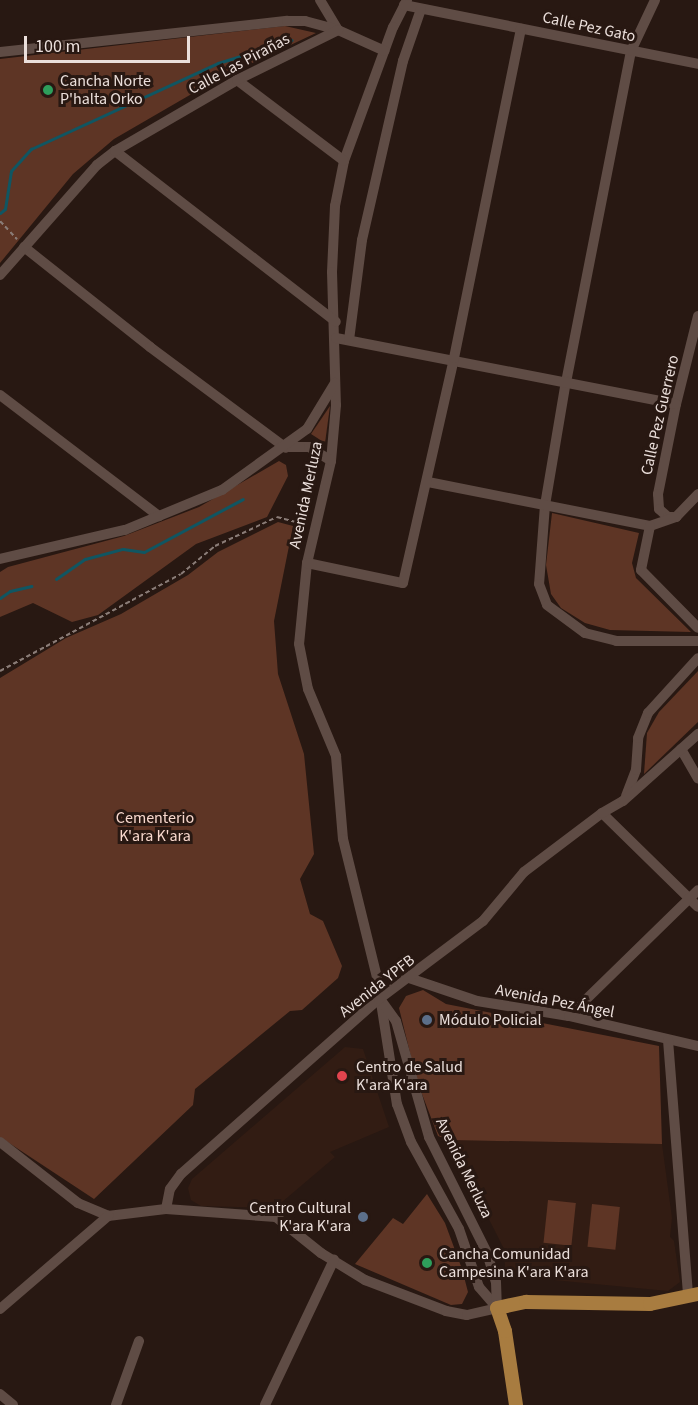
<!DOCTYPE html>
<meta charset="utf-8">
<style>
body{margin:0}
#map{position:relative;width:698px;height:1405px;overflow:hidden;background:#281812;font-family:"Source Sans 3",sans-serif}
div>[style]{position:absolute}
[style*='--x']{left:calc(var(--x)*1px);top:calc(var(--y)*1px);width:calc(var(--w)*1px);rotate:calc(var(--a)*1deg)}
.built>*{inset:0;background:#321c13}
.green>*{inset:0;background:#5e3525;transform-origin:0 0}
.stream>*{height:3px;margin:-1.5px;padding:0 1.5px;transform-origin:1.5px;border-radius:1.5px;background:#105662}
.path>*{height:2px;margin-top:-1px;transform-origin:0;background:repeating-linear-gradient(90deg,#8a7c77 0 4.5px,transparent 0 7.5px)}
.minor>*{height:10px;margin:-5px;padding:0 5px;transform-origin:5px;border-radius:5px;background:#5f4c45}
.major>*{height:14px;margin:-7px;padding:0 7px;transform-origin:7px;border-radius:7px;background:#a87c40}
.dots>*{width:16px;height:16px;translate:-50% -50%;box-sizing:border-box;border:3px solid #281812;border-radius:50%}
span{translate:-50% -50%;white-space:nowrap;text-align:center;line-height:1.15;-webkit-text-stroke:6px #281812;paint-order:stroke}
.street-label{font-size:16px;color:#ebdfdb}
.poi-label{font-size:16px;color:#ebdfdb}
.left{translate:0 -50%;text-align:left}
.right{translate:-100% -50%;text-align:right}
.park-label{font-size:16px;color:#f8d8cd}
.scale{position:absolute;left:24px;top:36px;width:166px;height:27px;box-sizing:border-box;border:3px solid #ebdfdb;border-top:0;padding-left:8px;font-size:18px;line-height:21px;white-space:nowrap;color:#ebdfdb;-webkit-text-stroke:4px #281812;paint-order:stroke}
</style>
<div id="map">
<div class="built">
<div style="clip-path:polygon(345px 1047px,363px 1049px,389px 1127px,330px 1152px,335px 1157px,275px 1208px,201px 1206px,191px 1200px,188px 1188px,192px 1179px)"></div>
<div style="clip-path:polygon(449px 1140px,662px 1144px,672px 1218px,670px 1237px,674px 1241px,680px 1282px,668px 1291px,512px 1276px,505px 1267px,504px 1249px)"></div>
</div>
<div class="green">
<div style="clip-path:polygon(285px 26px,316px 33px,214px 81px,114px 139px,73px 174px,0 263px,0 59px)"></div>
<div style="clip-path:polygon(330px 406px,325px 443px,311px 434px)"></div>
<div style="clip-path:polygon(279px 461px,286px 465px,288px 476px,267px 517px,196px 544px,98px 615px,72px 622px,33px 603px,0 617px,0 572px,8px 567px,124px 536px,199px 507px)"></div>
<div style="clip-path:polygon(552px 513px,639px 533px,632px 563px,636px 578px,691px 632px,610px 630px,585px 623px,561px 608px,551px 594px,546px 565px)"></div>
<div style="clip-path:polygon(278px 522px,293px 526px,274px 621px,278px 674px,304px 754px,314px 854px,300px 879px,310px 914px,323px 921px,342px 966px,338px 978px,302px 1010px,290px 1011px,195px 1089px,193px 1105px,94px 1199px,0 1137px,0 678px,66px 638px,121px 614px,188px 575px,218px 552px)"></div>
<div style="clip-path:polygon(698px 671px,698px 722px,644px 774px,647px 733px,659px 712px)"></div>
<div style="clip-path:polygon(423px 990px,446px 1004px,659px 1046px,662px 1144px,449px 1140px,438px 1136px,417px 1081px,399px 1008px,406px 996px)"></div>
<div style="clip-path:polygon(427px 1194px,445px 1223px,462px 1269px,468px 1292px,462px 1304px,451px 1305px,355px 1264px,393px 1218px,403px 1224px)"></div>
<div style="left:548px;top:1200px;width:28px;height:43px;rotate:6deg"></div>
<div style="left:592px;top:1204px;width:28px;height:43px;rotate:6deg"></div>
</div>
<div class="stream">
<div style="--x:0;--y:213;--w:6;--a:-39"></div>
<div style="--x:5;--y:209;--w:38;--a:-81"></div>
<div style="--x:11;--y:171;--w:30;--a:-48"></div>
<div style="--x:31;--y:149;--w:206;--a:-24.7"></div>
<div style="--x:218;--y:63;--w:77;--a:-17.3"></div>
<div style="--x:56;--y:579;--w:35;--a:-35"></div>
<div style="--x:85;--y:559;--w:39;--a:-15"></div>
<div style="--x:123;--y:549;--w:21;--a:8"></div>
<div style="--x:144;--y:552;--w:112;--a:-28.2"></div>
<div style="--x:0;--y:598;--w:12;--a:-35"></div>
<div style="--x:10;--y:591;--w:22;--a:-13"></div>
</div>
<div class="path">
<div style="--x:0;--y:221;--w:25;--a:47"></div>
<div style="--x:0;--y:671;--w:205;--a:-28.2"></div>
<div style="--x:181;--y:574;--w:44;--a:-39.5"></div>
<div style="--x:215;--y:546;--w:68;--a:-25.1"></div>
<div style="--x:277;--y:517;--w:31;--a:15"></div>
</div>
<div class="minor">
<div style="--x:320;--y:0;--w:35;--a:59"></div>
<div style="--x:407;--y:0;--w:30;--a:117"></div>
<div style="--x:393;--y:27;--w:143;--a:110.1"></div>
<div style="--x:344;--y:161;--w:46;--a:101.3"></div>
<div style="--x:335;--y:206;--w:66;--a:92.6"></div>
<div style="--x:332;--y:272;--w:133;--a:88.3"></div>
<div style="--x:336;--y:405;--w:56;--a:95.1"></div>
<div style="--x:331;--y:461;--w:105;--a:103.2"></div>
<div style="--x:307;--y:563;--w:81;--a:95.6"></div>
<div style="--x:299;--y:644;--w:46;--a:78.7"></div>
<div style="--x:308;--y:689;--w:73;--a:67.3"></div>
<div style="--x:336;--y:756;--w:83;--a:85.2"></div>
<div style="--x:343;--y:839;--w:142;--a:76.2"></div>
<div style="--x:377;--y:977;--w:129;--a:81.1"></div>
<div style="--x:397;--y:1104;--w:40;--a:69.8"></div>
<div style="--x:411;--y:1142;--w:99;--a:61.1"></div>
<div style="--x:459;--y:1229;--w:61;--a:71"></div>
<div style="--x:479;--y:1287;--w:28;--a:49"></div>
<div style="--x:655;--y:0;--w:56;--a:115.2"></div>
<div style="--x:631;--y:51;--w:336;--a:101.1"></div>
<div style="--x:566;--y:381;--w:126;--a:99.6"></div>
<div style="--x:545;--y:505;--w:79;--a:94.3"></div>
<div style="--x:539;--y:584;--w:22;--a:69"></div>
<div style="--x:547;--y:605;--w:47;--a:36.4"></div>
<div style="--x:585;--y:633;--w:32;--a:14"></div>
<div style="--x:616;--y:641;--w:82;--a:0"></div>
<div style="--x:404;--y:5;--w:300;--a:11.3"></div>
<div style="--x:0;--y:52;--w:289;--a:-6.2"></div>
<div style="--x:287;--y:21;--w:18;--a:0"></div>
<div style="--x:305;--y:21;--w:34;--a:15"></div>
<div style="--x:338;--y:30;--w:51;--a:24.1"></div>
<div style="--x:237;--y:80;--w:134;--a:37.1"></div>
<div style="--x:115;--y:151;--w:279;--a:37.7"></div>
<div style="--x:24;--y:247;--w:161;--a:38.4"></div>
<div style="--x:150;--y:347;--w:169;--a:36.6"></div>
<div style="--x:0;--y:275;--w:147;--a:-48.6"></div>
<div style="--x:97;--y:165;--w:23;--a:-38"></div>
<div style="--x:115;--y:151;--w:141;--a:-30.2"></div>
<div style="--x:237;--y:80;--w:113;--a:-26.3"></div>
<div style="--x:698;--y:316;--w:91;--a:104"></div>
<div style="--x:676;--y:404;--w:92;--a:101.3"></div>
<div style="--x:658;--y:494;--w:15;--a:86"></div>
<div style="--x:659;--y:509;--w:12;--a:42"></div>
<div style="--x:668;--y:517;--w:8;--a:0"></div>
<div style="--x:676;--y:517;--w:32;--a:-46"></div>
<div style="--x:336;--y:338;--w:346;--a:11"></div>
<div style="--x:349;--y:340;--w:101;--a:-82.6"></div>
<div style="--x:362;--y:240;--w:184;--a:-77.1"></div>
<div style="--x:403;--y:61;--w:55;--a:-70.9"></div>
<div style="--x:0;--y:395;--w:200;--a:37.3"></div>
<div style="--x:289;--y:447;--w:20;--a:0"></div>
<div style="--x:309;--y:447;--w:26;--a:32"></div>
<div style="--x:428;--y:482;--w:226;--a:11.2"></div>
<div style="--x:650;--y:526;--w:28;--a:-19"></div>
<div style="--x:650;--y:526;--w:45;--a:101.6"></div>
<div style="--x:641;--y:570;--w:81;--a:45.5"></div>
<div style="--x:0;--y:559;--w:128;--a:-13.1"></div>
<div style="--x:125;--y:530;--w:105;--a:-22.4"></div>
<div style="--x:222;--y:490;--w:105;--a:-35.7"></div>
<div style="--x:307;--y:429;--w:54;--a:-58.7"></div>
<div style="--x:307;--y:563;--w:98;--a:11.8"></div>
<div style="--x:403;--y:583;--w:231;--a:-77.2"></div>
<div style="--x:454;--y:358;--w:336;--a:-78.5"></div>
<div style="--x:681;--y:749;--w:34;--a:60"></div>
<div style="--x:626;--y:796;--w:28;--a:-69"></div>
<div style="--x:636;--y:770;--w:32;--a:-86"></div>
<div style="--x:638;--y:738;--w:27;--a:-68"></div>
<div style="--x:648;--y:713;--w:74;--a:-47.7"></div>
<div style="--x:602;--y:813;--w:134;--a:44.4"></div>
<div style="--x:409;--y:978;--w:72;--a:18.7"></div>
<div style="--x:477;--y:1001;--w:93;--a:9.3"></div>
<div style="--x:569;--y:1016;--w:132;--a:13.1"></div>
<div style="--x:380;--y:999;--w:27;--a:54"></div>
<div style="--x:396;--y:1021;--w:121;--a:74.1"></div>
<div style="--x:429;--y:1137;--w:130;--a:63.4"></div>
<div style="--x:487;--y:1253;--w:30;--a:73"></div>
<div style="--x:496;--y:1282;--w:26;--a:88"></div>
<div style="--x:569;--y:1016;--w:180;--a:-44.3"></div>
<div style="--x:668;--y:1040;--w:257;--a:85.5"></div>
<div style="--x:0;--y:1142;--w:99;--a:38"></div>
<div style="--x:78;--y:1203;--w:33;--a:23"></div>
<div style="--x:108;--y:1216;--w:58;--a:-6.9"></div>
<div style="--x:166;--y:1209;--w:110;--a:4.2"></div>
<div style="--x:276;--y:1217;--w:58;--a:38.7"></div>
<div style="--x:321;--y:1253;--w:52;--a:31.5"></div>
<div style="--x:365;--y:1280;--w:87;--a:20.9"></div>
<div style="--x:446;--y:1311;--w:21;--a:11"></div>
<div style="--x:467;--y:1315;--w:31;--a:-13"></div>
<div style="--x:166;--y:1209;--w:20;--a:-79"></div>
<div style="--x:170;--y:1189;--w:19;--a:-54"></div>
<div style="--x:181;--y:1174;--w:264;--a:-41.5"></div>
<div style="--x:379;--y:999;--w:130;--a:-36.9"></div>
<div style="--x:483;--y:921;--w:64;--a:-50.1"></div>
<div style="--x:524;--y:872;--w:98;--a:-37.1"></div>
<div style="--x:602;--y:813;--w:24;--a:-30"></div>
<div style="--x:623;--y:801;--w:101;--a:-41.8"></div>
<div style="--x:0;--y:1309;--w:143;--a:-40.7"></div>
<div style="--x:0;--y:1394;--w:17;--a:40"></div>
<div style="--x:116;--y:1405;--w:68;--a:-70.2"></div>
<div style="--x:265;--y:1405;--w:161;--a:-64.6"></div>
</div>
<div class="major">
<div style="--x:516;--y:1405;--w:75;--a:-98.5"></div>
<div style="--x:505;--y:1331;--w:24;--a:-109"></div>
<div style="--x:497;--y:1308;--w:30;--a:-12"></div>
<div style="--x:526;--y:1302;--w:124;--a:0.9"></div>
<div style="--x:650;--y:1304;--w:49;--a:-11.8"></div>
</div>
<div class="dots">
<div style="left:48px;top:90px;background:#2e9e5b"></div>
<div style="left:427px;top:1020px;background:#5c6f8a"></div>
<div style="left:342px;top:1076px;background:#e0444e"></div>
<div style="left:363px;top:1217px;background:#5c6f8a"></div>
<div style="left:427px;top:1263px;background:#2e9e5b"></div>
</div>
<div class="street-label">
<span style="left:589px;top:27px;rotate:12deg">Calle Pez Gato</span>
<span style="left:239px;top:64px;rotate:-28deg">Calle Las Pirañas</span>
<span style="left:660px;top:415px;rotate:-77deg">Calle Pez Guerrero</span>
<span style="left:306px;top:495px;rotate:-78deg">Avenida Merluza</span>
<span style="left:377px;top:986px;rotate:-38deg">Avenida YPFB</span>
<span style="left:555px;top:1001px;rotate:11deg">Avenida Pez Ángel</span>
<span style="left:464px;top:1168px;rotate:64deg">Avenida Merluza</span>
</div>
<div class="poi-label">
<span class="left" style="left:60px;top:90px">Cancha Norte<br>P'halta Orko</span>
<span class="left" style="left:439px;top:1020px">Módulo Policial</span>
<span class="left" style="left:356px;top:1076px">Centro de Salud<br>K'ara K'ara</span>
<span class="right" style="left:351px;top:1217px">Centro Cultural<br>K'ara K'ara</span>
<span class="left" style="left:439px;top:1263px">Cancha Comunidad<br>Campesina K'ara K'ara</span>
</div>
<div class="park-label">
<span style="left:155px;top:827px">Cementerio<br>K'ara K'ara</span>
</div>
<div class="scale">100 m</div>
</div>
